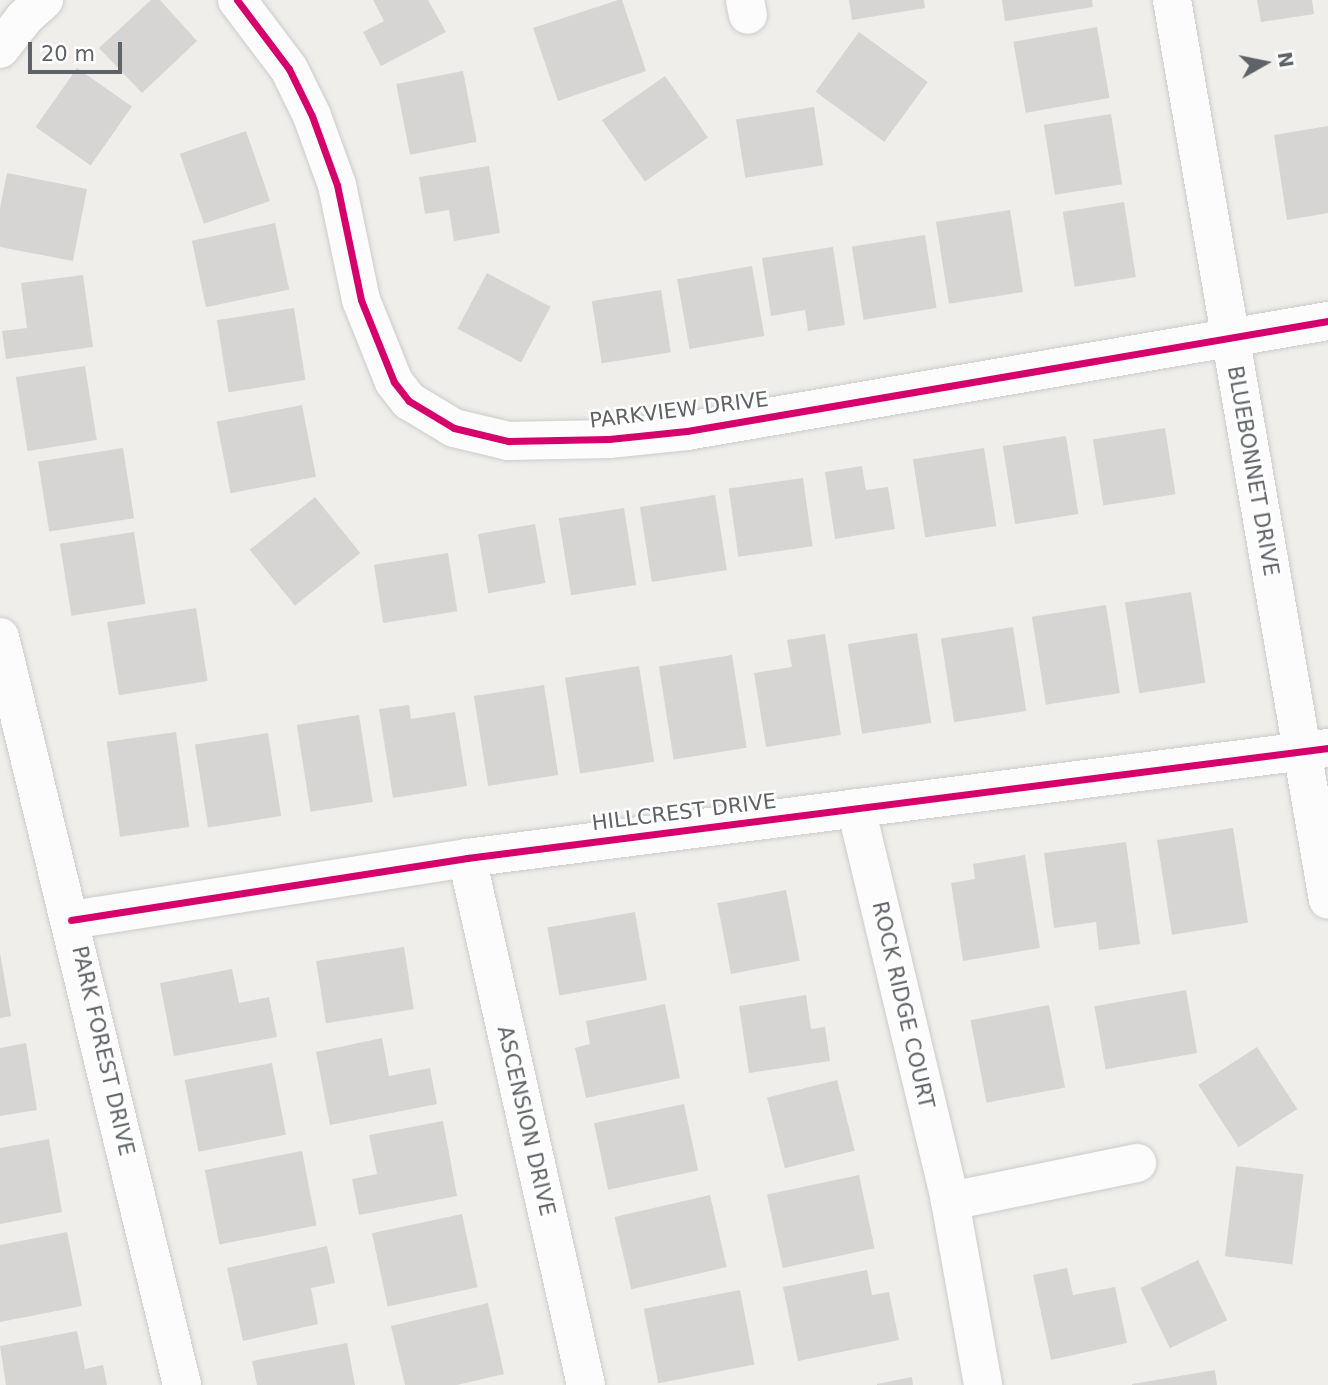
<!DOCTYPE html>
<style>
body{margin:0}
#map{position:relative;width:1328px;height:1385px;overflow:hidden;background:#efeeea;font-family:"DejaVu Sans",sans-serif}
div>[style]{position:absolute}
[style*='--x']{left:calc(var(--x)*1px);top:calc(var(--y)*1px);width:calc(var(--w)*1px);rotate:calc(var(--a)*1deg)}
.building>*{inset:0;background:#d6d5d3;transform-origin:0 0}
.roads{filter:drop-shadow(0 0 2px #cbcccc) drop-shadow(0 0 2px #cbcccc)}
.minor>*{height:38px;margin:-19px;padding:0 19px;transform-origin:19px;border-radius:19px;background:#fdfcfc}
.cycleway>*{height:7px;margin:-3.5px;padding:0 3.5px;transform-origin:3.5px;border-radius:3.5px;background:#d6006c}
span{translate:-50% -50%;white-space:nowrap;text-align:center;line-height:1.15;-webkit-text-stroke:5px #fff;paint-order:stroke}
.street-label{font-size:21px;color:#5f6368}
.north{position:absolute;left:1230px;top:28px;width:70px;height:70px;-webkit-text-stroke:5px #fff;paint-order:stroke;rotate:81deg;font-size:19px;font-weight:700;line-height:28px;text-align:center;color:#5f6368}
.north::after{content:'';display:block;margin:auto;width:24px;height:32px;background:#5f6368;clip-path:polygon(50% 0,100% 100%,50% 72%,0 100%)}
.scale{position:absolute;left:28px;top:42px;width:94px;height:32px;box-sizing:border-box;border:4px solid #5f6368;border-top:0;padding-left:9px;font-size:21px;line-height:24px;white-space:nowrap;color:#5f6368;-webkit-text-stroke:5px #fff;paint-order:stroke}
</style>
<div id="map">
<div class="building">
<div style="clip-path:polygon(151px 0,160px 0,197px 41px,142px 93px,99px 48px)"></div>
<div style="clip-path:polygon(373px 0,428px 0,446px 32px,381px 66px,363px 32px,384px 21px)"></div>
<div style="clip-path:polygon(618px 0,622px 0,646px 71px,558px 101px,533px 28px)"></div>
<div style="clip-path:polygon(849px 0,924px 0,925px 8px,852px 20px)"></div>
<div style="clip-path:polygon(1002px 0,1092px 0,1093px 7px,1005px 21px)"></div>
<div style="clip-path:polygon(1257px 0,1312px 0,1314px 14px,1261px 22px)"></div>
<div style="left:1097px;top:27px;width:72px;height:85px;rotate:80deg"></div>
<div style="left:859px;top:32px;width:85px;height:74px;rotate:36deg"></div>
<div style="left:77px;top:68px;width:67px;height:72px;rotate:35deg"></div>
<div style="left:463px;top:71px;width:72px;height:68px;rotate:79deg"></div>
<div style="left:665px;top:76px;width:75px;height:77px;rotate:55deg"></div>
<div style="left:814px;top:107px;width:59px;height:79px;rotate:81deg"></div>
<div style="left:1111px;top:114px;width:71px;height:68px;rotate:81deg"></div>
<div style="clip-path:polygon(1328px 126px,1328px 213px,1287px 220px,1274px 135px)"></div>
<div style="left:246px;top:131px;width:74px;height:70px;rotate:71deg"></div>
<div style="clip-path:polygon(489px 166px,500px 233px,454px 241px,449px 210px,425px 214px,419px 177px)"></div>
<div style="clip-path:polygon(7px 173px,87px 189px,73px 261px,0 247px,0 208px)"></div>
<div style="left:1124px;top:202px;width:76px;height:62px;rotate:81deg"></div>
<div style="left:1010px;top:210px;width:83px;height:75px;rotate:81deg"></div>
<div style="left:275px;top:223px;width:68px;height:85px;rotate:78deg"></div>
<div style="left:925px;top:235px;width:74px;height:74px;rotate:81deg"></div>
<div style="clip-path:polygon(833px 247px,845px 325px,808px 331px,805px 310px,771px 316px,762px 258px)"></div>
<div style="left:752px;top:266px;width:71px;height:76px;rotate:80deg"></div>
<div style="left:487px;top:273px;width:72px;height:63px;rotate:28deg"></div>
<div style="clip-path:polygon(83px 275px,93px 347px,6px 359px,2px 331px,27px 328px,21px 283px)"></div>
<div style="left:661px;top:290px;width:63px;height:70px;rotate:81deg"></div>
<div style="left:294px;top:308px;width:73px;height:78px;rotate:81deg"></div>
<div style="left:85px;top:366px;width:75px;height:70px;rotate:81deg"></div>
<div style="left:302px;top:405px;width:73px;height:87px;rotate:79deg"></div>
<div style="left:1165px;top:428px;width:67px;height:73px;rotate:81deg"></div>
<div style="left:1066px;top:436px;width:79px;height:64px;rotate:81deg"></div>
<div style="left:123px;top:448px;width:71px;height:86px;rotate:81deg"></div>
<div style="left:984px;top:448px;width:79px;height:72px;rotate:81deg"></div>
<div style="clip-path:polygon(862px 466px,866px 490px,888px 487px,895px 529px,835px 539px,825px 472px)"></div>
<div style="left:803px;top:478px;width:69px;height:75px;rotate:82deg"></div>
<div style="left:715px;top:495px;width:76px;height:76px;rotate:81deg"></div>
<div style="left:315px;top:497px;width:72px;height:84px;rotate:51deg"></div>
<div style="left:624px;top:508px;width:78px;height:66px;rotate:81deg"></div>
<div style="left:535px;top:524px;width:60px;height:58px;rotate:80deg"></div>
<div style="left:134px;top:532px;width:73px;height:75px;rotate:81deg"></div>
<div style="left:448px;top:553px;width:59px;height:75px;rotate:81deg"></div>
<div style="left:1191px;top:592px;width:92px;height:67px;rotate:81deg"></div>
<div style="left:1106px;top:605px;width:89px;height:75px;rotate:81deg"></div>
<div style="left:196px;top:608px;width:74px;height:90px;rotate:81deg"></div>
<div style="left:1013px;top:627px;width:85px;height:73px;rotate:81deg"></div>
<div style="left:917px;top:633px;width:91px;height:70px;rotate:81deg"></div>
<div style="clip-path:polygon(825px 634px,841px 735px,766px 747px,754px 673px,792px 667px,787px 640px)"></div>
<div style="left:732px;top:655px;width:94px;height:74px;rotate:81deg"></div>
<div style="left:639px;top:666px;width:97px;height:75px;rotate:81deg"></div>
<div style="left:544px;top:685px;width:91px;height:71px;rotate:81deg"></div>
<div style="clip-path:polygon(409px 705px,411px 719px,455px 712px,467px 786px,393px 798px,379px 709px)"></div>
<div style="left:359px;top:715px;width:88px;height:63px;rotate:81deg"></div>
<div style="left:176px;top:732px;width:96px;height:70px;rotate:82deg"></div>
<div style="left:268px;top:733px;width:84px;height:74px;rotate:81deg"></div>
<div style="left:1233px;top:828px;width:96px;height:77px;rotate:81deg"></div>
<div style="clip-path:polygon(1126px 842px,1140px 944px,1099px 950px,1096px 922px,1054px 928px,1044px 853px)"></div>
<div style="clip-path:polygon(1025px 855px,1040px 948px,963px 961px,951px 883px,975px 879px,973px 864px)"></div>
<div style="left:786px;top:890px;width:72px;height:70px;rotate:79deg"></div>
<div style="left:635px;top:912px;width:69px;height:89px;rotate:80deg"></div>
<div style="left:404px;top:947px;width:63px;height:89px;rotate:81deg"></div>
<div style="clip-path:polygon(0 953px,11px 1016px,0 1018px)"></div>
<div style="clip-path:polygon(232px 969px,239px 1003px,269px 997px,277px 1037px,174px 1056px,160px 983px)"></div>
<div style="left:1186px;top:990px;width:64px;height:93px;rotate:80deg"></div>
<div style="clip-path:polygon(806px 995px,811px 1029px,825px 1027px,830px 1061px,749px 1073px,739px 1006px)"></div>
<div style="clip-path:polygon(665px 1004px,680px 1078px,586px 1098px,575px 1048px,590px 1044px,586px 1021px)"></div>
<div style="left:1049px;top:1005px;width:84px;height:80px;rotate:79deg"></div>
<div style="clip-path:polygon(382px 1038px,389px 1076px,430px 1068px,437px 1104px,330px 1125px,316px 1052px)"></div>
<div style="clip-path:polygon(26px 1043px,37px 1110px,0 1116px,0 1048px)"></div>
<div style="left:1257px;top:1047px;width:74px;height:70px;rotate:57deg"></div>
<div style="left:272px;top:1063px;width:73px;height:89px;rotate:79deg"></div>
<div style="left:837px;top:1080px;width:73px;height:72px;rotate:76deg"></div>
<div style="left:684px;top:1104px;width:68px;height:92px;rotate:78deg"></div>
<div style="clip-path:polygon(443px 1121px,457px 1196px,359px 1215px,352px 1179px,377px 1174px,369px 1135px)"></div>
<div style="clip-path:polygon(49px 1139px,62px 1212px,0 1224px,0 1148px)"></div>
<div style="left:302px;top:1151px;width:76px;height:99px;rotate:79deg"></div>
<div style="left:1236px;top:1166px;width:68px;height:91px;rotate:7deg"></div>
<div style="left:859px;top:1175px;width:75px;height:94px;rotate:78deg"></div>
<div style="left:710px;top:1195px;width:74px;height:98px;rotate:77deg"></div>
<div style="left:462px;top:1214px;width:75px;height:92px;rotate:78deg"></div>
<div style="clip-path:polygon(67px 1232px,82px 1306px,0 1322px,0 1245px)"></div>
<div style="clip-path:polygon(327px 1246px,335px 1283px,311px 1288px,318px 1324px,243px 1341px,227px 1268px)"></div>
<div style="left:1198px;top:1260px;width:67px;height:64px;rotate:64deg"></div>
<div style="clip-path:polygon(1067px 1268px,1073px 1295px,1115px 1287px,1127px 1343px,1051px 1360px,1033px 1275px)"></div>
<div style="clip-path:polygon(867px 1270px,872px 1295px,889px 1292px,899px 1340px,798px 1361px,783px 1287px)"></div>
<div style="left:740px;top:1290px;width:76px;height:98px;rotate:79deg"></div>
<div style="clip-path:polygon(488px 1303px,504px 1374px,457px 1385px,405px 1385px,391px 1326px)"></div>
<div style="clip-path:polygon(77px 1331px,85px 1369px,103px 1365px,107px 1385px,6px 1385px,0 1346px)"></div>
<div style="clip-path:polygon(347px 1343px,355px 1385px,257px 1385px,252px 1361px)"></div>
<div style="clip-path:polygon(1215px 1370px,1217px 1385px,1132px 1385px,1132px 1384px)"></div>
<div style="clip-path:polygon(912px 1377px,913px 1385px,877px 1385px,877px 1384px)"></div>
</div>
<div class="roads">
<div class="minor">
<div style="--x:237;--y:0;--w:86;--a:53"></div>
<div style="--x:289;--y:69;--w:52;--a:63.9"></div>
<div style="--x:312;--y:116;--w:73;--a:70.1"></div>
<div style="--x:337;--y:185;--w:117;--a:78.2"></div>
<div style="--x:361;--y:300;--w:88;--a:68.1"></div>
<div style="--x:394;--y:382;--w:24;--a:52"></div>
<div style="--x:409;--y:401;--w:52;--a:31"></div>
<div style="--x:454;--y:428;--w:56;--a:13.5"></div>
<div style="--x:508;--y:441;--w:101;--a:-1.1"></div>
<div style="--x:609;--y:439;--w:78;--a:-5.9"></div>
<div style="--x:687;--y:431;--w:650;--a:-9.74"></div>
<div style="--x:745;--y:0;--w:15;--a:79"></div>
<div style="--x:1172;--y:0;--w:913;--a:80.17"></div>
<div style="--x:0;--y:49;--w:39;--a:-52"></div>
<div style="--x:24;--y:18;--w:27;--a:-42"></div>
<div style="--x:0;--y:637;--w:770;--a:76.32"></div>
<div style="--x:856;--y:808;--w:404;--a:76.5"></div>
<div style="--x:950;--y:1201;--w:187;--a:79.8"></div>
<div style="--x:467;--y:858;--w:540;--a:77.28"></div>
<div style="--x:71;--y:920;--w:401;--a:-8.9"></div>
<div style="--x:467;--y:858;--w:868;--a:-7.28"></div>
<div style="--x:950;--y:1201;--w:191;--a:-11.5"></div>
</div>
</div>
<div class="cycleway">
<div style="--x:237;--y:0;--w:86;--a:53"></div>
<div style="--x:289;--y:69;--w:52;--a:63.9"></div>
<div style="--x:312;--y:116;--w:73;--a:70.1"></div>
<div style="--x:337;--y:185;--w:117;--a:78.2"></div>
<div style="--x:361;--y:300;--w:88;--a:68.1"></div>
<div style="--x:394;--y:382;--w:24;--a:52"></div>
<div style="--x:409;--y:401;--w:52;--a:31"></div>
<div style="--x:454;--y:428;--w:56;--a:13.5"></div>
<div style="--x:508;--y:441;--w:101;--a:-1.1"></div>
<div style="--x:609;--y:439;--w:78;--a:-5.9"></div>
<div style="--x:687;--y:431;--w:650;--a:-9.74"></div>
<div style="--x:71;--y:920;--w:401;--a:-8.9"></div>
<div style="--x:467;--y:858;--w:868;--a:-7.28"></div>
</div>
<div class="street-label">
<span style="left:679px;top:410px;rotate:-7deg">PARKVIEW DRIVE</span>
<span style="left:1253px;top:471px;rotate:80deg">BLUEBONNET DRIVE</span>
<span style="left:684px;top:812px;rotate:-7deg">HILLCREST DRIVE</span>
<span style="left:903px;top:1005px;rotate:77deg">ROCK RIDGE COURT</span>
<span style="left:103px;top:1051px;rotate:77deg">PARK FOREST DRIVE</span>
<span style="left:526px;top:1121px;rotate:77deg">ASCENSION DRIVE</span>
</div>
<div class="north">N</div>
<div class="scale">20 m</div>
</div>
